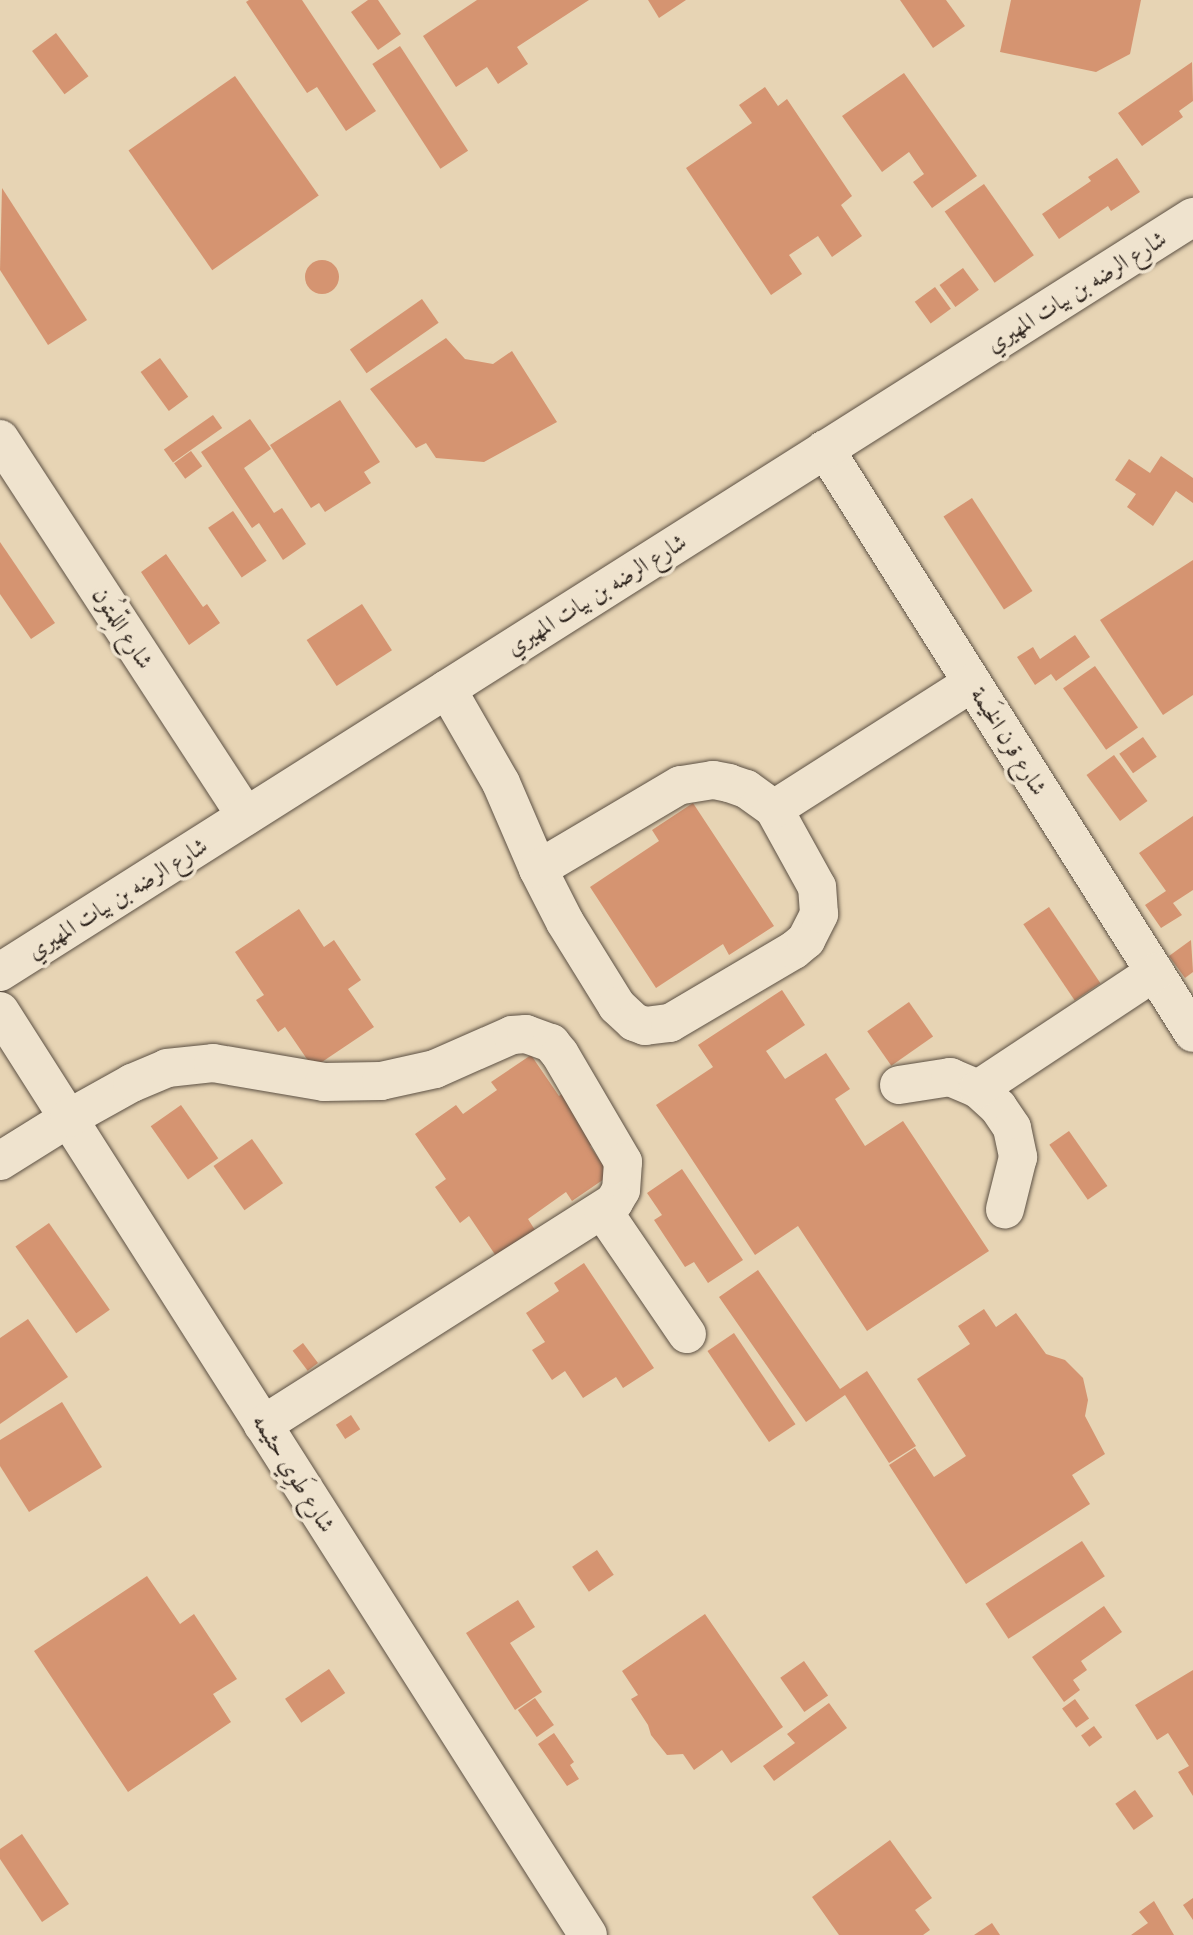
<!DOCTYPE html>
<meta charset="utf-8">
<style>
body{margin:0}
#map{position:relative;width:1193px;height:1935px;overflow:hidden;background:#e7d4b4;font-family:"Gentium Book Plus",Amiri,serif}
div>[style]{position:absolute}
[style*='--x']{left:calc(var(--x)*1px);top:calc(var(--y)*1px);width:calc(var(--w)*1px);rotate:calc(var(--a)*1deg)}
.building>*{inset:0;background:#d59471;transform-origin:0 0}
.round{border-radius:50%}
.roads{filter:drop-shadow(0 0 2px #5d5144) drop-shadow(0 0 2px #5d5144)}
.minor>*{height:38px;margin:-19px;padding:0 19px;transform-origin:19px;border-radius:19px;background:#efe3ce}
span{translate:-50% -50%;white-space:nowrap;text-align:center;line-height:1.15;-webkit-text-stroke:7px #efe3ce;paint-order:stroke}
.street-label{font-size:23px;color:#2f251e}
</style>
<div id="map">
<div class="building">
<div style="clip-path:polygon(249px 0,302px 0,376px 111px,346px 131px,317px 87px,307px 93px,246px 2px)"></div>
<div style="clip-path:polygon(368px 0,378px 0,401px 34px,378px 50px,351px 12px)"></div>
<div style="clip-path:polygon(477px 0,589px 0,517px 47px,528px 64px,498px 84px,487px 67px,456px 87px,423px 36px)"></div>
<div style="clip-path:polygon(648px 0,686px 0,659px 18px)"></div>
<div style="clip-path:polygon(900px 0,946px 0,965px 26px,933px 48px)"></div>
<div style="clip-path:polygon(1011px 0,1141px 0,1130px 54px,1096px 72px,1000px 52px)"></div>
<div style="left:56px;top:33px;width:54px;height:30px;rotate:53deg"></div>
<div style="left:400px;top:46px;width:125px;height:33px;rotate:57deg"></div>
<div style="clip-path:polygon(1192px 62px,1193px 101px,1179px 111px,1183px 117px,1142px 146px,1118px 113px)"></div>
<div style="clip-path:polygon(904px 73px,977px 176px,932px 208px,913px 182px,924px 174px,909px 152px,882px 172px,842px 116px)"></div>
<div style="left:235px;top:76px;width:146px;height:130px;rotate:55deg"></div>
<div style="clip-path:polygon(765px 87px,778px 106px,787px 99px,852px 196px,841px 205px,862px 236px,832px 257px,818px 236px,789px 255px,802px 274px,771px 295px,686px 168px,752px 123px,739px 105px)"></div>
<div style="clip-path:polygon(1117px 158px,1140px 192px,1111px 211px,1108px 206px,1059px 239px,1042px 214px,1091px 181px,1088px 177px)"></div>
<div style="left:984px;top:184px;width:87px;height:48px;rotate:55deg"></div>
<div style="clip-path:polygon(2px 188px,87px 320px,48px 345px,0 270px)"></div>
<div class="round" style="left:305px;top:260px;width:34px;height:34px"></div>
<div style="left:963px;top:268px;width:27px;height:29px;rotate:54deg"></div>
<div style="left:935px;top:287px;width:27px;height:25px;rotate:54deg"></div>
<div style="left:422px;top:299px;width:29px;height:88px;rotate:55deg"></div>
<div style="clip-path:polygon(446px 338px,465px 359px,493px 364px,512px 351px,557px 422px,484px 462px,436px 458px,426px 443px,416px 448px,370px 389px)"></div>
<div style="left:160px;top:358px;width:48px;height:24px;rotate:54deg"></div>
<div style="clip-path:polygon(340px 400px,380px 462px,364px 472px,371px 483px,325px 512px,319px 503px,311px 508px,270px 445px)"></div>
<div style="left:213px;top:415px;width:16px;height:60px;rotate:55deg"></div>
<div style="clip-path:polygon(250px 419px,271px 449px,244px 468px,274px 513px,282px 508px,306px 544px,283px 560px,259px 523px,252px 528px,201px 452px)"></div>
<div style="left:191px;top:451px;width:19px;height:21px;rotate:54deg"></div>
<div style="clip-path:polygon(1161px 456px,1193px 478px,1193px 503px,1176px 491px,1153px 526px,1127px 507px,1136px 494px,1115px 480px,1129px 459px,1150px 473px)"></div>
<div style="left:972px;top:498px;width:111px;height:34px;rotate:57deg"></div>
<div style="left:233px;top:511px;width:60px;height:30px;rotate:56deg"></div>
<div style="clip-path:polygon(0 542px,55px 623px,31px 639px,0 594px)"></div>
<div style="clip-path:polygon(166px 554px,203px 607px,207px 604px,220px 623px,189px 645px,141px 572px)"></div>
<div style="clip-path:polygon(1193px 560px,1193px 695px,1163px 715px,1100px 620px)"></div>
<div style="left:362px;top:604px;width:55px;height:66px;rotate:57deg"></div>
<div style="clip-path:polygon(1075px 635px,1090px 657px,1056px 681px,1051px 674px,1035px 685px,1017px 657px,1033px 647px,1040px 659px)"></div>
<div style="left:1095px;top:666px;width:75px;height:39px;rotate:55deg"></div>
<div style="left:1143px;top:737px;width:24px;height:29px;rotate:55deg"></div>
<div style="left:1114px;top:755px;width:57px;height:34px;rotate:54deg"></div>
<div style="clip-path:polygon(693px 803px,774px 926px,729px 955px,723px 944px,656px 988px,590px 887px,659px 841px,652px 830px)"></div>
<div style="clip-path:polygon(1193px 816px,1193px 890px,1173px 903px,1182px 915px,1161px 928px,1145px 905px,1166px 891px,1139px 853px)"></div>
<div style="left:1049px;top:907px;width:92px;height:31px;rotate:56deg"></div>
<div style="clip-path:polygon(299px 909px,324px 947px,334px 940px,361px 980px,348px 989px,374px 1027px,313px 1068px,285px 1027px,278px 1032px,256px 1000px,264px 995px,235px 952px)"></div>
<div style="clip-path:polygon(1191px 940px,1193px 972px,1185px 978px,1169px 956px)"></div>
<div style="clip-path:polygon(782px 990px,805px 1025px,766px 1051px,785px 1079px,826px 1053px,850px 1089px,835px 1099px,865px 1146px,903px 1121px,989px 1251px,867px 1331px,798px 1226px,755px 1255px,656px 1105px,713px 1067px,698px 1045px)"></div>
<div style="left:909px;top:1002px;width:42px;height:51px;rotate:55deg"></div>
<div style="clip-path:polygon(531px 1055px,559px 1096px,568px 1089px,602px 1138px,590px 1146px,610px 1175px,572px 1201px,566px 1192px,528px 1219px,535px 1230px,496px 1256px,469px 1216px,460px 1223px,435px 1187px,446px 1179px,415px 1134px,456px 1105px,463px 1114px,497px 1090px,491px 1082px)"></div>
<div style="left:181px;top:1105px;width:65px;height:37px;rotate:55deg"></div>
<div style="left:1069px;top:1131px;width:67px;height:24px;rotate:55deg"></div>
<div style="left:252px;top:1139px;width:54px;height:47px;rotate:55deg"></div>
<div style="clip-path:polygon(682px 1169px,743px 1260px,708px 1283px,694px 1262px,685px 1267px,654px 1220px,662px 1215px,647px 1193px)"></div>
<div style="left:49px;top:1223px;width:106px;height:41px;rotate:55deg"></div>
<div style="clip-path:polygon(584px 1263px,654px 1368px,623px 1388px,616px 1377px,583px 1398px,565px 1371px,552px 1380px,532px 1350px,545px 1342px,526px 1313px,559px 1291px,554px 1283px)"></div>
<div style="clip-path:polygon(758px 1270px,840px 1389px,867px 1371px,916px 1446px,889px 1463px,845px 1395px,806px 1422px,719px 1297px)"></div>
<div style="clip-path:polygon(984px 1309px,996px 1327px,1016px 1313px,1046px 1354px,1065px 1360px,1083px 1378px,1088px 1400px,1085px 1416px,1105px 1454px,1072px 1475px,1090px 1504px,966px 1584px,889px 1465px,915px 1448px,934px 1477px,966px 1456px,917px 1379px,970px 1344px,958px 1326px)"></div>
<div style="clip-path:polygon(28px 1319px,68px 1377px,0 1424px,0 1338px)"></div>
<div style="left:734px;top:1333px;width:110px;height:32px;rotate:56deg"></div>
<div style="left:303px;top:1343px;width:25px;height:13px;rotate:53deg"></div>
<div style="clip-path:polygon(62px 1402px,102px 1467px,29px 1512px,0 1466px,0 1440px)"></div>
<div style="left:351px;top:1415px;width:17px;height:18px;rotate:57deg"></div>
<div style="left:1082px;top:1541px;width:42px;height:115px;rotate:57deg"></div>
<div style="left:597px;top:1550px;width:30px;height:30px;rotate:56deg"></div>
<div style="clip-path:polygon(147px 1576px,180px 1624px,194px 1614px,237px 1679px,213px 1694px,231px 1722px,128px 1792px,34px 1651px)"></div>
<div style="clip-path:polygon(518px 1600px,535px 1627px,510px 1643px,542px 1692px,515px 1710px,466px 1633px)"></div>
<div style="clip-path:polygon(1104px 1606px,1122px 1632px,1081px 1661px,1087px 1670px,1073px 1680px,1080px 1690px,1064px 1702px,1032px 1657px)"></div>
<div style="clip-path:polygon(705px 1614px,783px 1727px,731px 1763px,722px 1750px,694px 1770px,683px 1754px,667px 1755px,651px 1735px,648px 1725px,631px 1699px,638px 1695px,622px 1671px)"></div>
<div style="left:804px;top:1661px;width:42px;height:29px;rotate:55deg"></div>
<div style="left:329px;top:1669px;width:29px;height:53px;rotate:56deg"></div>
<div style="clip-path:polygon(1193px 1670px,1193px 1796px,1178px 1772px,1189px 1766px,1168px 1733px,1157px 1740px,1135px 1705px)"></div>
<div style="left:535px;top:1698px;width:33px;height:21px;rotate:55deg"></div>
<div style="left:1075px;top:1699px;width:24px;height:16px;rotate:54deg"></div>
<div style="clip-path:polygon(829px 1703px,847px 1728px,774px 1781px,763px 1766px,795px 1743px,787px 1734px)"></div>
<div style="left:1094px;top:1726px;width:14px;height:16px;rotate:54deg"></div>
<div style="clip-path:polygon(554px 1733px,574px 1762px,570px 1765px,579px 1779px,567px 1786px,538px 1744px)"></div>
<div style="left:1135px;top:1790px;width:32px;height:24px;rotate:55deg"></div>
<div style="clip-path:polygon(22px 1834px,69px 1904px,42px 1922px,0 1859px,0 1849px)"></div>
<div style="clip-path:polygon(890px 1840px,932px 1898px,915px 1910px,930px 1930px,923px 1935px,839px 1935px,812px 1897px)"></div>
<div style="clip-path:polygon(1193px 1898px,1193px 1920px,1183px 1905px)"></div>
<div style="clip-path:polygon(1154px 1901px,1174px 1935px,1131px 1935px,1148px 1923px,1139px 1912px)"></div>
<div style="clip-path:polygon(992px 1923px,1000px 1935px,974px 1935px)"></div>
</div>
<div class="roads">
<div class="minor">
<div style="--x:0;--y:439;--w:450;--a:56.9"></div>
<div style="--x:825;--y:449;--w:690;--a:57.78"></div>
<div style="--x:447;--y:689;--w:108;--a:60.1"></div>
<div style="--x:501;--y:783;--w:94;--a:66.7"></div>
<div style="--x:538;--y:869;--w:59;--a:63"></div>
<div style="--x:565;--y:922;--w:99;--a:58.2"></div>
<div style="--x:617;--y:1006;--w:23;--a:43"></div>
<div style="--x:634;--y:1022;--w:12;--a:20"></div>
<div style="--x:645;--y:1026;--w:25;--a:-7"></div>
<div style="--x:670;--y:1023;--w:144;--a:-30.5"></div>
<div style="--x:794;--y:950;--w:16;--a:-40"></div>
<div style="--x:806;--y:940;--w:29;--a:-63"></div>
<div style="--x:819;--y:914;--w:27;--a:-94"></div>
<div style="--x:817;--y:887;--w:89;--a:-118.9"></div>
<div style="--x:774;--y:809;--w:34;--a:-144"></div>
<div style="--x:746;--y:789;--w:18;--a:-161"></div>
<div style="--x:729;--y:783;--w:16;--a:-169"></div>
<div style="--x:713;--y:780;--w:33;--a:171"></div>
<div style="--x:680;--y:785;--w:165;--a:149.4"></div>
<div style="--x:774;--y:809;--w:235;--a:-32.5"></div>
<div style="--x:0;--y:972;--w:1412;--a:-32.33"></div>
<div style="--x:0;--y:1011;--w:1095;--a:57.53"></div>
<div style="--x:899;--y:1085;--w:52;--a:-8.9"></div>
<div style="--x:950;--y:1077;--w:30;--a:23"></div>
<div style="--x:978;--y:1089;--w:27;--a:42"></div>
<div style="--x:998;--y:1107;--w:25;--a:56"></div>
<div style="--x:1012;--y:1128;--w:30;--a:78"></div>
<div style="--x:1018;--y:1157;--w:54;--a:104"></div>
<div style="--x:978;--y:1089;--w:212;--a:-33.5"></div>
<div style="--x:0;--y:1161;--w:81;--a:-31.9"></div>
<div style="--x:69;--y:1118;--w:72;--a:-29.1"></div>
<div style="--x:132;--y:1083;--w:38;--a:-23"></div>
<div style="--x:167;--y:1068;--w:46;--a:-6.2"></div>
<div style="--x:213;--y:1063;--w:113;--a:9.7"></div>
<div style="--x:324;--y:1082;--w:57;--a:-1"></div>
<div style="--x:381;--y:1081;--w:55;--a:-12.5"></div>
<div style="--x:435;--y:1069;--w:84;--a:-23.8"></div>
<div style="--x:512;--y:1035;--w:14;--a:-4"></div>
<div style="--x:526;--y:1034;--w:27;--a:20"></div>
<div style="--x:551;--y:1043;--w:14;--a:51"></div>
<div style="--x:560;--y:1054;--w:125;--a:59.7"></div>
<div style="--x:623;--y:1162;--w:28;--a:94"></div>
<div style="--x:621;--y:1190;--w:14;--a:120"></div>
<div style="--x:614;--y:1202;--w:416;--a:147.6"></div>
<div style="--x:603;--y:1211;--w:149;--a:55.7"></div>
</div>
</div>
<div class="street-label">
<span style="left:1076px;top:291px;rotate:-32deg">شارع الرضه بن بيات المهيري</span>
<span style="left:596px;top:594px;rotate:-32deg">شارع الرضه بن بيات المهيري</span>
<span style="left:123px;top:628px;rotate:57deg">شارع اللِّمتُون</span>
<span style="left:1009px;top:741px;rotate:58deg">شارع قرن الخَيمة</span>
<span style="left:117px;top:898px;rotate:-32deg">شارع الرضه بن بيات المهيري</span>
<span style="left:294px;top:1473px;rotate:58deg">شارع طَوِي حثيمه</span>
</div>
</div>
